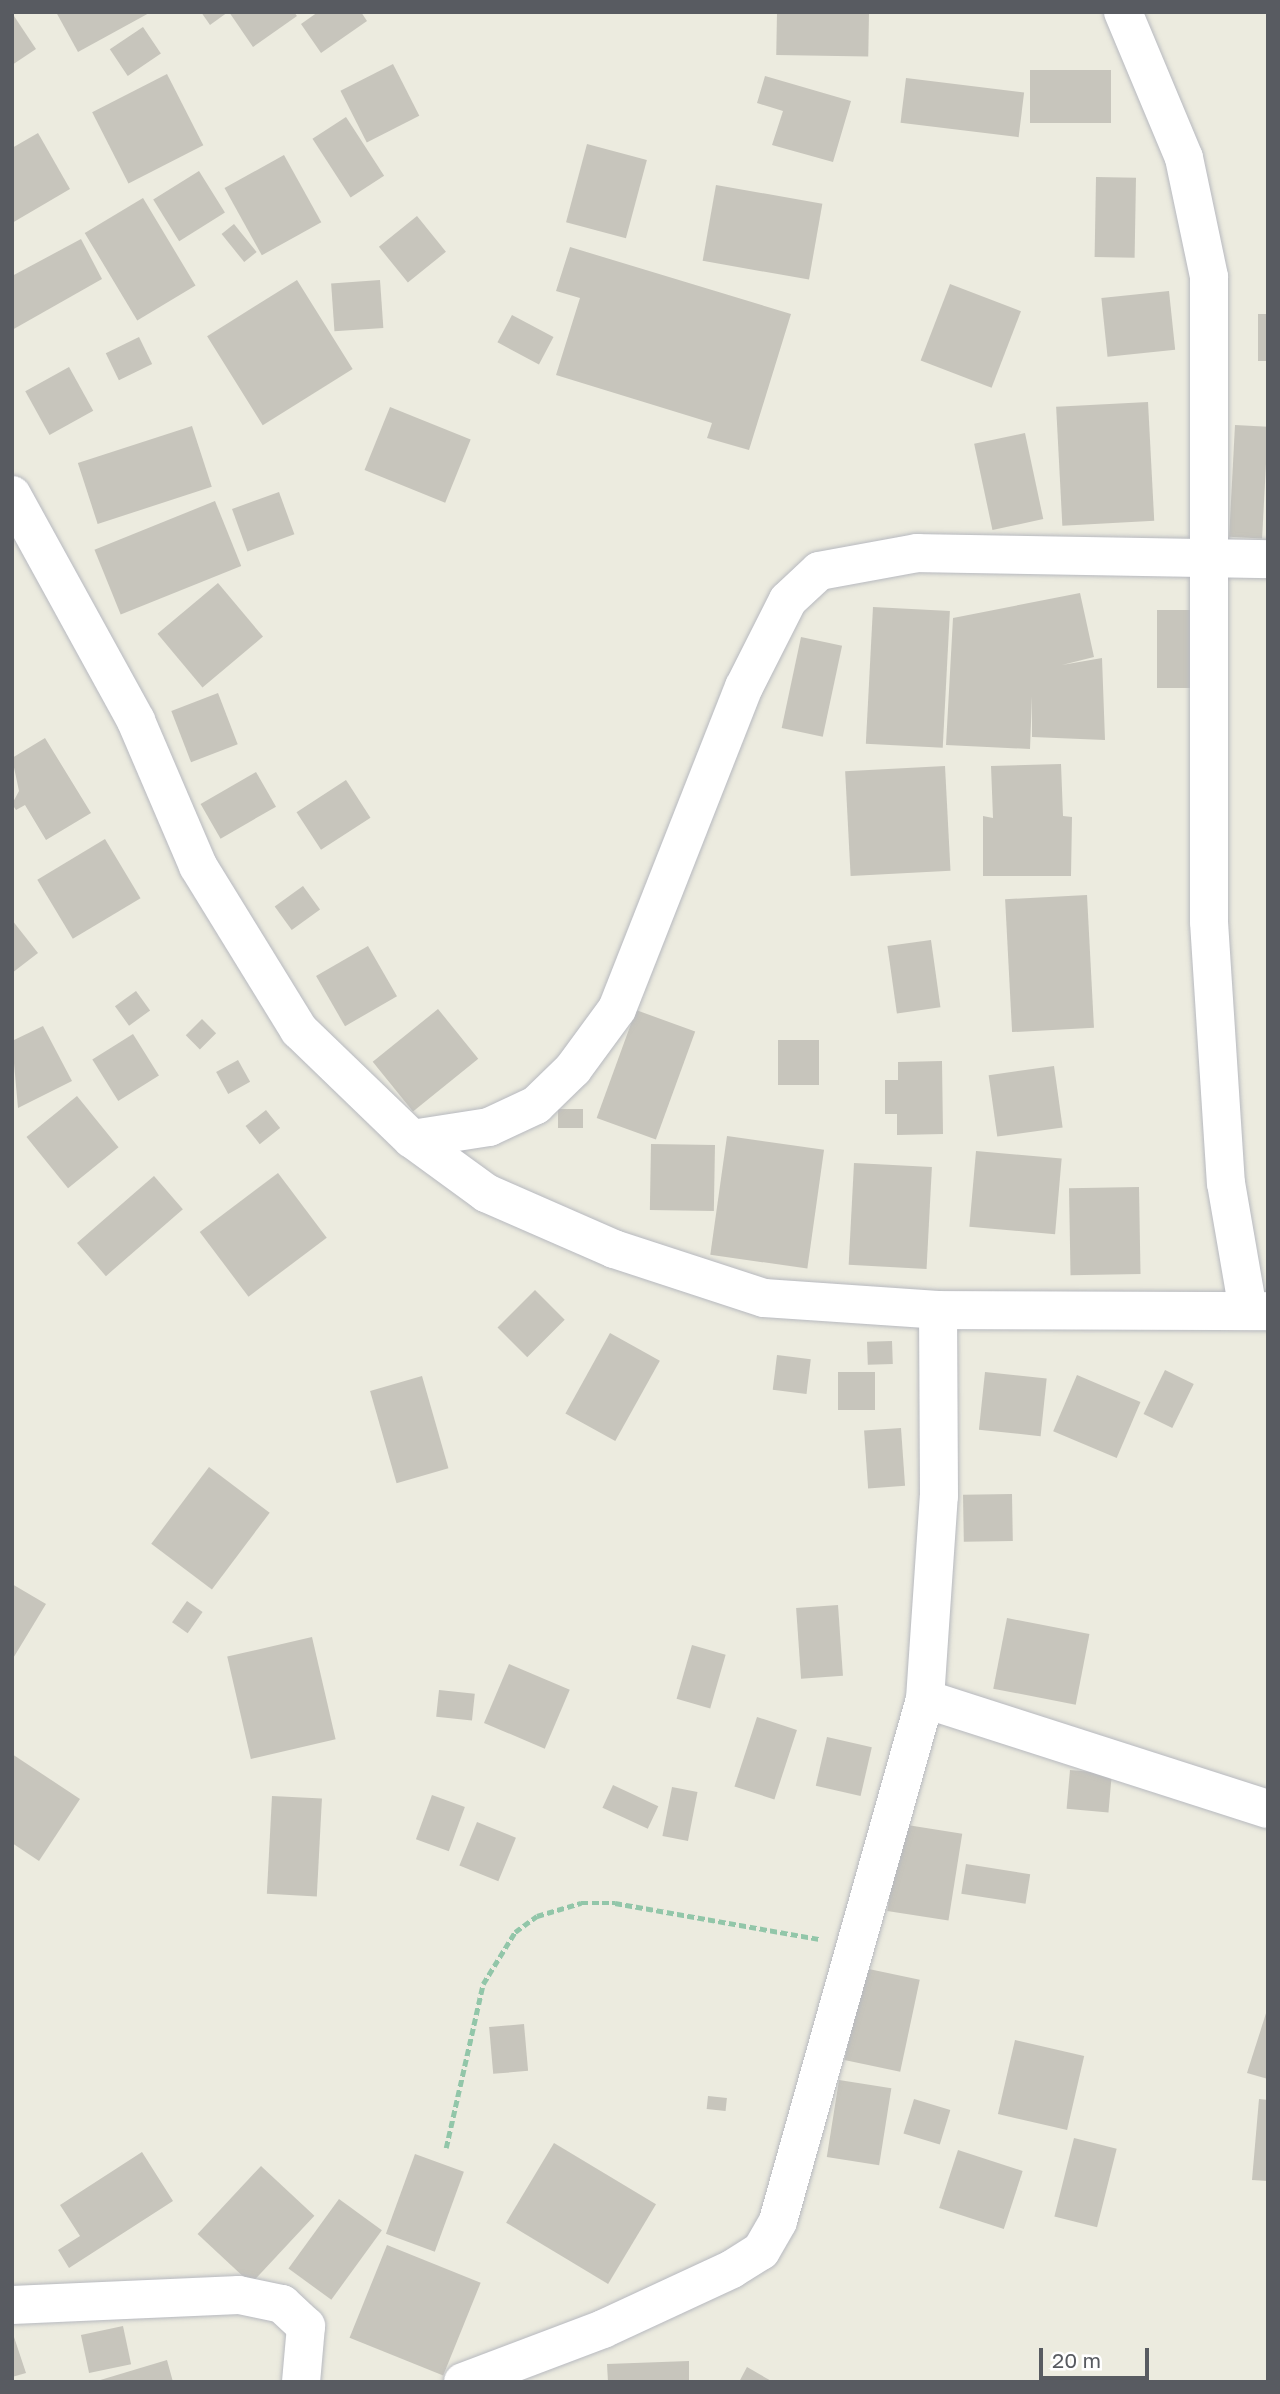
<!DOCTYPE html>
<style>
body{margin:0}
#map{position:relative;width:1280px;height:2394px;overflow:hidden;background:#ecebdf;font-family:"Golos Text",sans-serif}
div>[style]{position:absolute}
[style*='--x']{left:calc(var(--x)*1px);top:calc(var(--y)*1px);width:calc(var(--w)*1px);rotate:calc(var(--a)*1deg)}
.building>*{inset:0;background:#c7c5bc;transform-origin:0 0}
.path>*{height:4.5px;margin-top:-2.25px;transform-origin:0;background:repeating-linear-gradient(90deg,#92c6a9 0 7px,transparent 0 10.5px)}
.roads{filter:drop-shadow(0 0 2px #b7b9bf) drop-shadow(0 0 2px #b7b9bf)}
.minor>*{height:38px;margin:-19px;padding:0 19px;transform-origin:19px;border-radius:19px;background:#fff}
span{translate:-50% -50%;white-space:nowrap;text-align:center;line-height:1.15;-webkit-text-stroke:5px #fff;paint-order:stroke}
.frame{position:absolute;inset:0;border:14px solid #585b61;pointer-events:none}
.scale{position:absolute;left:1039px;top:2348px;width:110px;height:32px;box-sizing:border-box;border:4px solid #585b61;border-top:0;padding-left:9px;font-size:21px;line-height:24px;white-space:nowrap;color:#585b61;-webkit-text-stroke:5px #fff;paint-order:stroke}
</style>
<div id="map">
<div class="building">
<div style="clip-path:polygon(56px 12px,151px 12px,78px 52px)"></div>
<div style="clip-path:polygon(201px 12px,228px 12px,210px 25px)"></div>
<div style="clip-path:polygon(229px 12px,294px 12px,297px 16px,253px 47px)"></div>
<div style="clip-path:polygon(318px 12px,361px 12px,367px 21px,321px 53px,301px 24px)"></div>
<div style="left:777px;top:12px;width:92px;height:43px;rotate:1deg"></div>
<div style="clip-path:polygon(12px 13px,36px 49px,12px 65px)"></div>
<div style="left:143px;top:27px;width:32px;height:40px;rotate:56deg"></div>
<div style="left:393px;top:64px;width:58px;height:59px;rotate:63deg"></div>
<div style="left:1030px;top:70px;width:81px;height:53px"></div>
<div style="left:167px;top:74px;width:80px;height:84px;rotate:63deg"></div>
<div style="clip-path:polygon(765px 76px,851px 101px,833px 162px,772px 145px,783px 111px,757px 103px)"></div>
<div style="left:906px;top:78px;width:119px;height:45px;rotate:7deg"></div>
<div style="left:346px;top:117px;width:70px;height:40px;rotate:57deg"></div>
<div style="clip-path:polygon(38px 133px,70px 189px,12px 223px,12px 148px)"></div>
<div style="left:587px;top:144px;width:62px;height:81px;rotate:15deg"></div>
<div style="left:284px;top:155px;width:77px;height:68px;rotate:61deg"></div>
<div style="left:199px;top:171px;width:49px;height:54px;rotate:58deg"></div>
<div style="left:1096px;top:177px;width:40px;height:80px;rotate:1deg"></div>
<div style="left:716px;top:185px;width:108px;height:77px;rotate:10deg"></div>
<div style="left:143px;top:198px;width:102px;height:68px;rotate:59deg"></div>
<div style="left:417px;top:216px;width:46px;height:49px;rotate:51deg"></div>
<div style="left:234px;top:224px;width:36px;height:16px;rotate:51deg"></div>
<div style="clip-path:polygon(81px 239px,102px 279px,12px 330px,12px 276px)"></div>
<div style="clip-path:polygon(570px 247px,791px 314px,749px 450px,707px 438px,712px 423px,556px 375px,580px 298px,556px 291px)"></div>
<div style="left:297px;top:280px;width:105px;height:106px;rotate:58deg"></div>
<div style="left:380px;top:280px;width:48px;height:49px;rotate:86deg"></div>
<div style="left:950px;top:284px;width:76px;height:82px;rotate:21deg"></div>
<div style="left:1169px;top:291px;width:59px;height:68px;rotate:84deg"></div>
<div style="left:1258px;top:314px;width:10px;height:47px"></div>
<div style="left:512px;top:315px;width:47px;height:31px;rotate:28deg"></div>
<div style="left:139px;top:337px;width:30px;height:37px;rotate:64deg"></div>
<div style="left:69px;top:367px;width:50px;height:50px;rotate:61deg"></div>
<div style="left:1148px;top:402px;width:119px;height:92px;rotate:87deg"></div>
<div style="left:390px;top:407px;width:87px;height:68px;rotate:22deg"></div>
<div style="left:1235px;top:425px;width:33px;height:112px;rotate:3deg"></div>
<div style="left:192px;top:426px;width:64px;height:120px;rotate:72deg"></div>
<div style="left:1025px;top:433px;width:88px;height:52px;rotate:78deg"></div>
<div style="left:279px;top:492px;width:45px;height:50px;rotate:70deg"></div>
<div style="left:215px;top:501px;width:70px;height:130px;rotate:68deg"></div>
<div style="left:218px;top:583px;width:70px;height:79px;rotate:50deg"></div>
<div style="clip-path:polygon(1080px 593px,1094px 657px,1062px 665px,1102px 658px,1105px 740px,1032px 737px,1032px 696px,1030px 749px,946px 745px,953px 618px)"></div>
<div style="left:873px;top:607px;width:77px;height:137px;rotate:3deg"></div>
<div style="left:1157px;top:610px;width:39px;height:78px"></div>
<div style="left:801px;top:637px;width:42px;height:93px;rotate:12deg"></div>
<div style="left:218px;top:693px;width:55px;height:50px;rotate:69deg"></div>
<div style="clip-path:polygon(45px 738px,91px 813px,46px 840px,25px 805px,16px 810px,12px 804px,19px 791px,12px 758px)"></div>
<div style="clip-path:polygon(1061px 764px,1063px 816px,1072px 817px,1071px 876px,983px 876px,983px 816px,993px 818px,991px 766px)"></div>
<div style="left:945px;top:766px;width:105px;height:100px;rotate:87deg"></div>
<div style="left:256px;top:772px;width:40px;height:64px;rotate:60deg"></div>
<div style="left:346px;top:780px;width:45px;height:59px;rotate:57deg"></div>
<div style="left:105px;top:839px;width:69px;height:79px;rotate:59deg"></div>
<div style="left:303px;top:886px;width:29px;height:35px;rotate:54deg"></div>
<div style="left:1087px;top:895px;width:133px;height:82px;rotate:87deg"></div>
<div style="clip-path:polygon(12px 920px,38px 953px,12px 973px)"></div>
<div style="left:931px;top:940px;width:68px;height:44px;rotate:82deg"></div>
<div style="left:368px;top:946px;width:58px;height:60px;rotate:60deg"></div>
<div style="left:136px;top:991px;width:24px;height:26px;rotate:54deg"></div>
<div style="left:438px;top:1009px;width:64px;height:84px;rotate:51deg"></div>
<div style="left:636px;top:1010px;width:63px;height:115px;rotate:20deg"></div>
<div style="left:202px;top:1019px;width:20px;height:23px;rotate:45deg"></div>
<div style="clip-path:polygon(43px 1026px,72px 1081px,18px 1108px,12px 1041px)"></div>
<div style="left:133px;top:1034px;width:49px;height:48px;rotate:58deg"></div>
<div style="left:819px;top:1040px;width:45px;height:41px;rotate:90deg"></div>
<div style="left:238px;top:1060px;width:25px;height:25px;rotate:61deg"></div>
<div style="clip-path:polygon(942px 1061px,943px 1134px,897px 1135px,897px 1114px,885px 1114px,885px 1080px,898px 1080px,898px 1062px)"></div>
<div style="left:1054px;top:1066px;width:62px;height:66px;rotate:82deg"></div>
<div style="left:77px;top:1096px;width:66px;height:65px;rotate:51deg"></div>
<div style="left:558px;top:1109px;width:25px;height:19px"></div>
<div style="left:266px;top:1110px;width:23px;height:26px;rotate:52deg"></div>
<div style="left:727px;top:1136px;width:98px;height:120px;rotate:8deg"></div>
<div style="left:651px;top:1144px;width:64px;height:66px;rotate:1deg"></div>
<div style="left:976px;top:1151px;width:86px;height:76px;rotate:5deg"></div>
<div style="left:854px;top:1163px;width:78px;height:102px;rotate:3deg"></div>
<div style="left:278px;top:1173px;width:81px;height:98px;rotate:53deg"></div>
<div style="left:154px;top:1176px;width:44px;height:102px;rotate:49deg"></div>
<div style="left:1139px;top:1187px;width:87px;height:70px;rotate:89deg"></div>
<div style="left:535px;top:1290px;width:42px;height:53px;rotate:45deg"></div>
<div style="left:610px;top:1333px;width:57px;height:92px;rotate:29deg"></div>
<div style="left:892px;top:1341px;width:23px;height:25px;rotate:88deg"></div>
<div style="left:777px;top:1355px;width:34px;height:35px;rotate:7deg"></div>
<div style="left:1165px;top:1370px;width:32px;height:49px;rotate:26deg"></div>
<div style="left:838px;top:1372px;width:37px;height:38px"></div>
<div style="left:985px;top:1372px;width:62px;height:58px;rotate:6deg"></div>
<div style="left:1077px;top:1375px;width:69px;height:61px;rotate:23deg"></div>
<div style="left:422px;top:1376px;width:96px;height:54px;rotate:74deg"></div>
<div style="left:901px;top:1428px;width:58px;height:37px;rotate:86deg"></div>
<div style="left:209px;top:1467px;width:76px;height:96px;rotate:37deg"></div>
<div style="left:1012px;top:1494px;width:47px;height:49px;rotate:89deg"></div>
<div style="clip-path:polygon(12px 1584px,46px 1604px,12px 1660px)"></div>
<div style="left:187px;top:1601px;width:19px;height:26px;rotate:35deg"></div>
<div style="left:838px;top:1605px;width:71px;height:42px;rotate:86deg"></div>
<div style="left:1007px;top:1618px;width:84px;height:72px;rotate:11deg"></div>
<div style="left:312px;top:1637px;width:105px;height:87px;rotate:77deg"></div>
<div style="left:692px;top:1645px;width:35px;height:56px;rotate:16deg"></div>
<div style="left:509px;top:1664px;width:66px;height:64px;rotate:23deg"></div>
<div style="left:439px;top:1690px;width:36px;height:27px;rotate:6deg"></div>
<div style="left:757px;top:1717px;width:42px;height:73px;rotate:18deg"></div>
<div style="left:827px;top:1737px;width:46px;height:50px;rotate:13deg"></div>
<div style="clip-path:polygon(12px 1754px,80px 1799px,39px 1861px,12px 1843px)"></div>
<div style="left:1070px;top:1770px;width:42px;height:39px;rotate:5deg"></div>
<div style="left:613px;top:1785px;width:50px;height:25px;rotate:25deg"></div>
<div style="left:672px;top:1787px;width:26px;height:50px;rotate:11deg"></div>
<div style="left:432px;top:1795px;width:35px;height:47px;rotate:20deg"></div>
<div style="left:272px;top:1796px;width:50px;height:98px;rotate:3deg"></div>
<div style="left:477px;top:1822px;width:42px;height:47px;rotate:22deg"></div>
<div style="left:901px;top:1824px;width:62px;height:88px;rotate:9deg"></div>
<div style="left:966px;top:1864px;width:65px;height:30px;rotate:9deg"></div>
<div style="left:864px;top:1968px;width:57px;height:94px;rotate:12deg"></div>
<div style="clip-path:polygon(1268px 2007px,1268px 2079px,1247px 2073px)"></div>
<div style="left:524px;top:2024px;width:47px;height:35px;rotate:85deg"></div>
<div style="left:1015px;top:2040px;width:71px;height:76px;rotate:13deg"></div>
<div style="left:839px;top:2080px;width:53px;height:78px;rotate:9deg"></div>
<div style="left:708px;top:2096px;width:19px;height:13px;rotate:6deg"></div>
<div style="left:914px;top:2099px;width:38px;height:36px;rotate:17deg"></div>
<div style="clip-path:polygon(1259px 2099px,1268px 2100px,1268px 2181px,1252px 2180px)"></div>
<div style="left:1074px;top:2138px;width:44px;height:81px;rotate:14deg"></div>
<div style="left:554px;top:2143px;width:119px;height:93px;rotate:31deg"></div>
<div style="left:958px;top:2150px;width:68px;height:61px;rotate:18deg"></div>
<div style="clip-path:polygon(142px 2152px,173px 2201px,69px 2268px,58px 2250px,80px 2236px,60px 2205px)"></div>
<div style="left:415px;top:2154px;width:52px;height:85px;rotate:20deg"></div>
<div style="left:261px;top:2166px;width:73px;height:93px;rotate:43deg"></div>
<div style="left:339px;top:2199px;width:53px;height:86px;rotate:36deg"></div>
<div style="left:387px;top:2245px;width:101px;height:100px;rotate:22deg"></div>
<div style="left:123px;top:2326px;width:39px;height:43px;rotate:78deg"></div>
<div style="clip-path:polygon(12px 2331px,26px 2373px,12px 2377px)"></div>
<div style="clip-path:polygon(167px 2360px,173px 2382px,97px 2382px,97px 2381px)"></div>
<div style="clip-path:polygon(689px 2361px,689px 2382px,608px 2382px,607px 2364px)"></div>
<div style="clip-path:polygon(747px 2367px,773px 2382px,739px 2382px)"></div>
</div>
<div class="path">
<div style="--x:446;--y:2148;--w:168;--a:-77.3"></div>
<div style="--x:483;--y:1984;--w:61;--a:-58.4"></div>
<div style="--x:515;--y:1932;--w:27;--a:-36"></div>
<div style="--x:537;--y:1916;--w:46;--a:-16.5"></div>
<div style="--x:581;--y:1903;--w:34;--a:0"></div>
<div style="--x:615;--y:1903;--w:208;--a:10"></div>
</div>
<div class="roads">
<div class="minor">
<div style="--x:1123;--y:12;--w:158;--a:67.3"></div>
<div style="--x:1184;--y:158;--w:122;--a:78.1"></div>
<div style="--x:1209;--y:277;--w:645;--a:90"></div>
<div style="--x:1209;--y:922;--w:262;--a:86.3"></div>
<div style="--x:1226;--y:1183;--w:130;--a:80.2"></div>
<div style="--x:12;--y:495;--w:258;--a:61.2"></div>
<div style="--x:136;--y:721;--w:158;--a:66.8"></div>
<div style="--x:198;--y:866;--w:193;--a:58.4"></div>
<div style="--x:299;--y:1030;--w:157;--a:44"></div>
<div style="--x:412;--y:1139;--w:92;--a:36.1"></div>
<div style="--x:486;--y:1193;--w:140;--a:23.6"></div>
<div style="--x:614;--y:1249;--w:158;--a:18.1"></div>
<div style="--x:764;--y:1298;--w:174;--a:3.9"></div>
<div style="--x:938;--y:1310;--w:330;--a:0.2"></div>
<div style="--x:412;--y:1139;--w:78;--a:-8.9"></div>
<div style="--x:489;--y:1127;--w:52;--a:-25.1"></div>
<div style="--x:536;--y:1105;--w:52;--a:-44.2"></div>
<div style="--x:573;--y:1069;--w:74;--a:-53.7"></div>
<div style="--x:617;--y:1009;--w:346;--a:-68.5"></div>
<div style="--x:744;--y:687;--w:97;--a:-63.2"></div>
<div style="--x:788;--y:600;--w:42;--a:-43.1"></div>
<div style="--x:819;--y:571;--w:100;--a:-10.4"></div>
<div style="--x:917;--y:553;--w:351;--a:1"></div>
<div style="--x:925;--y:1699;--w:360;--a:17.8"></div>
<div style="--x:12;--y:2305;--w:227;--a:-2.5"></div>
<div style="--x:239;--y:2295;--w:44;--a:11.8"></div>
<div style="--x:282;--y:2304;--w:33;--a:43"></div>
<div style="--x:306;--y:2326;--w:56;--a:95.1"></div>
<div style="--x:463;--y:2382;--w:150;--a:-20.7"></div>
<div style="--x:603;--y:2329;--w:142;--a:-24.9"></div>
<div style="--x:732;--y:2269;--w:34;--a:-32"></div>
<div style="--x:761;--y:2251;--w:34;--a:-60"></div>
<div style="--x:778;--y:2221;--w:542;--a:-74.27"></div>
<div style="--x:925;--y:1699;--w:203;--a:-86.1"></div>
<div style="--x:939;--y:1496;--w:186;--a:-90.3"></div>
</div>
</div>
<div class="frame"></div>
<div class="scale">20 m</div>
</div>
